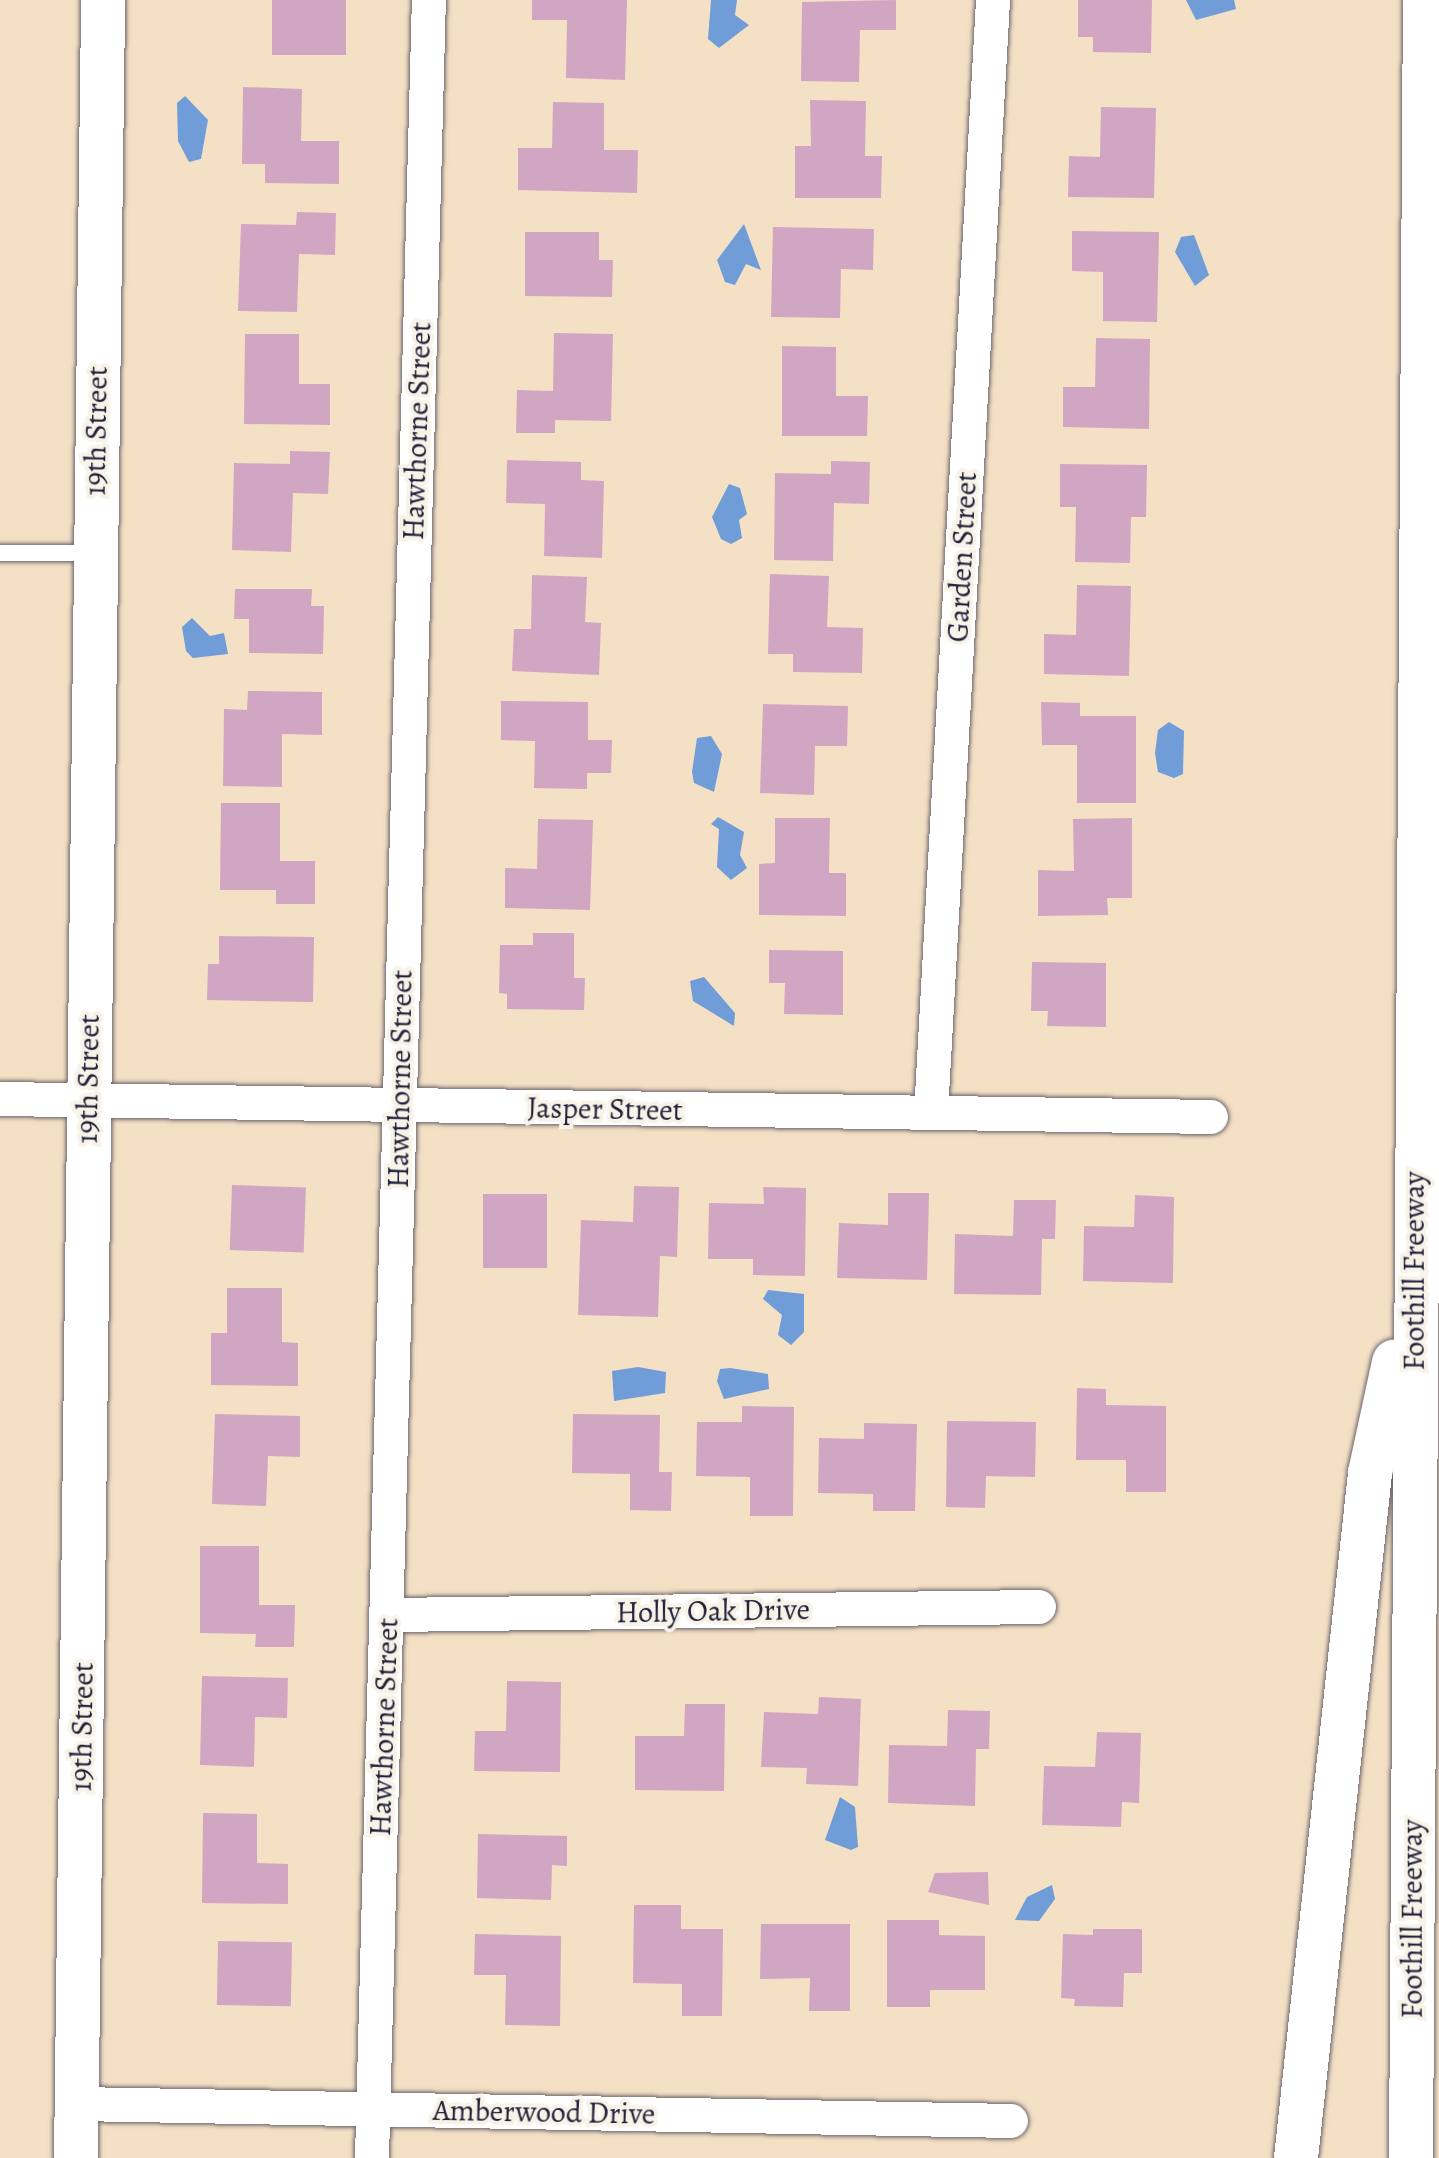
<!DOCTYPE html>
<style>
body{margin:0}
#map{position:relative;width:1439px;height:2158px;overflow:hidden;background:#f4e0c5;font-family:Alegreya,serif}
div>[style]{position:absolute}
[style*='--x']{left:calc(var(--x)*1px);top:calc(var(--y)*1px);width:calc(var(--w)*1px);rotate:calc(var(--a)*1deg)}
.water>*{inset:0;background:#709dd8}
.building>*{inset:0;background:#d1a6c3;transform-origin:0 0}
.roads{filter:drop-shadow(0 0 2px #6c646b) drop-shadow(0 0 2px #6c646b)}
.lane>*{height:16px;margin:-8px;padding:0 8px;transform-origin:8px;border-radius:8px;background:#fff}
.street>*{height:34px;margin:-17px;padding:0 17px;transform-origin:17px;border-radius:17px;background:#fff}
.secondary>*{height:44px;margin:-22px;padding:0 22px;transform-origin:22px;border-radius:22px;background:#fff}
.highway>*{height:44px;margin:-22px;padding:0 22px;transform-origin:22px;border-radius:22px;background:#fff}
span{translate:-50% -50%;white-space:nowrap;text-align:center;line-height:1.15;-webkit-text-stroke:8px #f7f3e8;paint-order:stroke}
.street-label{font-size:30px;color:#22223b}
</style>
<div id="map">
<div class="water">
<div style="clip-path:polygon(711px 0,737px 0,735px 15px,749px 25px,719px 48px,708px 39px)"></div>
<div style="clip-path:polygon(1186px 0,1234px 0,1236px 9px,1196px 20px)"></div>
<div style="clip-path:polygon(185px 96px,208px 120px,201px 159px,189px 162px,178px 141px,177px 103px)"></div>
<div style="clip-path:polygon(744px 224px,761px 270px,746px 264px,735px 285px,725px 282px,717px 260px)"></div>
<div style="clip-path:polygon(1194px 235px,1209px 275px,1195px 286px,1175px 252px,1181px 237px)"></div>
<div style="clip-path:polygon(729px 484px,740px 488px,747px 514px,739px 520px,742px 538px,731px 544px,721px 539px,712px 517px)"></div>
<div style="clip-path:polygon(192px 618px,210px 636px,224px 633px,228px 654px,193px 658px,186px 651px,182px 627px)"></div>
<div style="clip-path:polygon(1169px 722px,1184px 731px,1183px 774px,1174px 778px,1158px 772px,1155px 753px,1158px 730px)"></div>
<div style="clip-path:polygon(711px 736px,722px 754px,714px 792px,694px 783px,692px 772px,697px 738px)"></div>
<div style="clip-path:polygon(718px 817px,744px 832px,740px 855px,747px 868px,731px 880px,717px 867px,719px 829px,711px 824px)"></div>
<div style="clip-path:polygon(704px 977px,735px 1013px,734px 1026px,693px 1001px,690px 981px)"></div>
<div style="clip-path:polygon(768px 1290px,804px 1294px,804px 1332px,791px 1345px,778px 1335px,782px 1315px,763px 1299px)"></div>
<div style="clip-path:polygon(638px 1367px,666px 1372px,665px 1393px,614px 1401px,612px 1371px)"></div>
<div style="clip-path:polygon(730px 1368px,768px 1374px,769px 1389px,724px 1399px,717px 1381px,720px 1369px)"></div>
<div style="clip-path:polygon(840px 1797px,855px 1807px,858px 1847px,851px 1850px,825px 1840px)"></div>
<div style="clip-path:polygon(1052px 1885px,1055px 1899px,1039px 1921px,1015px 1920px,1027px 1897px)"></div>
</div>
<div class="building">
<div style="left:272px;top:0;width:74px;height:55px"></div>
<div style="clip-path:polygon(532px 0,627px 0,625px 80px,566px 78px,567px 20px,532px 20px)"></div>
<div style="clip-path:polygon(896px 0,896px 30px,860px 30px,859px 82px,801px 81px,802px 2px)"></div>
<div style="clip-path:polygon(1078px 0,1152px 0,1151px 53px,1093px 52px,1093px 37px,1078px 37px)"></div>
<div style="clip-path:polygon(243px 87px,302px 89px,301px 141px,339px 141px,339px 184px,265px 183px,265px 164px,242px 164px)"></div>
<div style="clip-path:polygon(810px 100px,866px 101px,865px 156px,882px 156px,881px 198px,795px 198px,795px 146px,811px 146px)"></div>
<div style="clip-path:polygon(553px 102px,604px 103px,604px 150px,638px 150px,637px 193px,518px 190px,518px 148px,552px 148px)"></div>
<div style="clip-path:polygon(1101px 107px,1156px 108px,1154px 198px,1068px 197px,1069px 156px,1100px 157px)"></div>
<div style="clip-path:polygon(297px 212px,336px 213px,335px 255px,299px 254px,297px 312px,238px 311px,241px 224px,296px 225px)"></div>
<div style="clip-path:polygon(773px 227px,874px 229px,873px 270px,841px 269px,840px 318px,771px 317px)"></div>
<div style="clip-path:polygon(1072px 231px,1159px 232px,1157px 322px,1103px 321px,1103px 272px,1072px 271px)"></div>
<div style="clip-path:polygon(525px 232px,599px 232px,599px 260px,613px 260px,612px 297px,525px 296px)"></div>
<div style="clip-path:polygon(554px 333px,613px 334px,611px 421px,555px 420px,555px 433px,516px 433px,517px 390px,553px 391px)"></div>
<div style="clip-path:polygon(245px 334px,299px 334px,299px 384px,330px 384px,330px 425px,244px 424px)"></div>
<div style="clip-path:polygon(1096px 338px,1150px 339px,1149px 429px,1063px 427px,1063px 387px,1095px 387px)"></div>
<div style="clip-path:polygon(782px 346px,836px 347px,836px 396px,868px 396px,867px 436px,782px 436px)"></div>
<div style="clip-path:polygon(290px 451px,330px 452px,328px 494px,293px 493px,291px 552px,232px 550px,234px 463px,290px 464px)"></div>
<div style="clip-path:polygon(507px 460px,581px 462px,581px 480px,604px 481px,602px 558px,544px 556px,545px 504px,506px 503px)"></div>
<div style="clip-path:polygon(831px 461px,870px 462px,869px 504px,834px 503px,833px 561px,774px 560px,775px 473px,831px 474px)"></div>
<div style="clip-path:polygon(1060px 464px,1147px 465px,1146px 517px,1131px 517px,1130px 563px,1075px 562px,1076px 507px,1060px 507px)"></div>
<div style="clip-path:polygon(770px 574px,829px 576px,827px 627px,863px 628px,862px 673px,793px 672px,793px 654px,768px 654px)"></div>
<div style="clip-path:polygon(532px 575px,587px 577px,585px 622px,601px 623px,599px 675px,512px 671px,514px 629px,531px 629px)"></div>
<div style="clip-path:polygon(1077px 585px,1131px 586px,1129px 676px,1044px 674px,1044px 634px,1076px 635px)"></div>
<div style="clip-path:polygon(235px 589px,312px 589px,311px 606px,324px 606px,323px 654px,249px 653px,249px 619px,234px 619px)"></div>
<div style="clip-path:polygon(248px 691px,322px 692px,322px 735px,282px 734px,282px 787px,223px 786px,224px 709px,247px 710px)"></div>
<div style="clip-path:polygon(501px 701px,588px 702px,588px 740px,612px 740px,611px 773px,587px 773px,587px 789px,534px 788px,535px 741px,501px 740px)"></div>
<div style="clip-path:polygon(1041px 702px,1080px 703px,1080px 716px,1136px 716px,1136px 803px,1077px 803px,1077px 745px,1042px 745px)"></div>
<div style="clip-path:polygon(763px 704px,848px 706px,847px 746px,815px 746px,814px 795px,760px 793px)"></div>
<div style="clip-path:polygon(221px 803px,280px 803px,280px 861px,315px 861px,315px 904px,276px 904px,276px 890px,220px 890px)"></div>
<div style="clip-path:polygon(775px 818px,830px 818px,829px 873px,846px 873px,846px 916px,759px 915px,759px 864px,775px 863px)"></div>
<div style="clip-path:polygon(1132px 818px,1132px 898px,1107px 898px,1108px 915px,1038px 916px,1038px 870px,1074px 871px,1073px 819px)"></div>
<div style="clip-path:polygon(538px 819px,593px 820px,590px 910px,505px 908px,505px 868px,537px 869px)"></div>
<div style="clip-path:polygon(533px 933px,574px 933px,574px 978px,585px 978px,584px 1010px,507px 1009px,507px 994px,499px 993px,500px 945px,533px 945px)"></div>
<div style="clip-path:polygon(219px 936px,314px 937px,313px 1002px,207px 1000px,208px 964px,219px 964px)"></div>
<div style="clip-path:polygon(769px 950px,843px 951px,843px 1015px,784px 1014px,785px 983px,769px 983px)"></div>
<div style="clip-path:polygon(1032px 962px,1106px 963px,1106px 1027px,1047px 1026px,1048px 1011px,1031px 1011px)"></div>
<div style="left:232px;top:1185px;width:74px;height:65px;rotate:2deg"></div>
<div style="clip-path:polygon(634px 1186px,679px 1187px,677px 1257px,660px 1256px,658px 1317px,578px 1315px,581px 1220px,633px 1222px)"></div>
<div style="clip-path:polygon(763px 1187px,806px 1188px,805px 1276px,753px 1275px,753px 1259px,708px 1259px,709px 1203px,764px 1204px)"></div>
<div style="clip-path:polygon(888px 1193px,929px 1193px,927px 1280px,837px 1278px,839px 1223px,888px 1225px)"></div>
<div style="left:483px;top:1194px;width:64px;height:74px"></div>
<div style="clip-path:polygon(1135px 1195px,1174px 1197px,1173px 1283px,1083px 1281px,1084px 1226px,1134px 1227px)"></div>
<div style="clip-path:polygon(1014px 1200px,1056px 1200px,1055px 1239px,1042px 1239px,1041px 1295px,954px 1294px,955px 1234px,1013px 1236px)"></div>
<div style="clip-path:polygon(227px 1288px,282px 1288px,282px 1342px,298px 1343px,298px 1386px,211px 1385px,211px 1333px,227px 1333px)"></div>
<div style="clip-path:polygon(1077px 1388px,1106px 1389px,1106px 1405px,1166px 1406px,1166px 1492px,1126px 1492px,1126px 1460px,1076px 1460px)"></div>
<div style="clip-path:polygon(742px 1406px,794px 1407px,793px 1516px,750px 1516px,750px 1477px,696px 1476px,697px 1422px,742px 1422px)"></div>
<div style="clip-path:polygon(215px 1414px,300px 1416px,300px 1457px,268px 1456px,266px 1506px,212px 1504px)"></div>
<div style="clip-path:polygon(573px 1414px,660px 1415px,659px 1472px,672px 1472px,671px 1511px,630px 1510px,630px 1474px,572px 1473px)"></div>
<div style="clip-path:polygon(947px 1421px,1036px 1422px,1035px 1477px,986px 1476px,985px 1508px,946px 1507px)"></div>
<div style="clip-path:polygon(864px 1423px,917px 1424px,915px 1511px,873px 1511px,873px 1494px,818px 1493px,819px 1438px,864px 1439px)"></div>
<div style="clip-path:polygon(200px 1546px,259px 1546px,259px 1605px,295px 1605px,294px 1647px,255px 1647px,256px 1634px,200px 1633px)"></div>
<div style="clip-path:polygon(202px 1676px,288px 1678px,287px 1718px,255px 1717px,254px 1767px,200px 1765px)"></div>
<div style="clip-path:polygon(507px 1681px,561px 1682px,560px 1772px,474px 1771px,475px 1731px,506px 1731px)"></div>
<div style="clip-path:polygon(819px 1697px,861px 1699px,858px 1786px,806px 1784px,807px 1768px,761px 1767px,764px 1712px,818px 1714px)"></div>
<div style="clip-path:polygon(685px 1704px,725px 1704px,724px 1791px,635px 1790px,635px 1736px,684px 1736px)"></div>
<div style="clip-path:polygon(948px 1710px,990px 1711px,989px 1749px,976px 1749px,975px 1806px,888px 1803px,889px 1745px,947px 1746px)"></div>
<div style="clip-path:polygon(1097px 1732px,1141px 1733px,1139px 1803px,1122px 1802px,1121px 1827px,1042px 1825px,1044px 1766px,1095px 1767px)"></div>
<div style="clip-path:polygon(203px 1813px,257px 1814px,257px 1863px,288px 1864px,288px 1904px,202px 1903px)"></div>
<div style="clip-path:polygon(478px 1834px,567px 1836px,567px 1866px,552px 1865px,551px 1900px,477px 1898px)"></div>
<div style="clip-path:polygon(988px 1872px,989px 1905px,928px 1892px,935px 1873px)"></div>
<div style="clip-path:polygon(634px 1905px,681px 1905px,681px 1929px,723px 1929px,722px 2016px,682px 2016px,682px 1984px,633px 1983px)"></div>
<div style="clip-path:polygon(887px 1920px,939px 1920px,939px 1935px,985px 1936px,985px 1990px,930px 1990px,930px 2007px,887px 2007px)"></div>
<div style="clip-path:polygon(761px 1924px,850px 1924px,850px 2011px,809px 2011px,810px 1978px,760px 1979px)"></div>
<div style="clip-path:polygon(1093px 1929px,1142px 1929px,1142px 1973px,1124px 1973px,1123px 2007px,1074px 2006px,1075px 1999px,1061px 1998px,1063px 1934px,1093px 1935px)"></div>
<div style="clip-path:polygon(475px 1934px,561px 1936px,560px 2026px,505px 2025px,506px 1975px,474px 1975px)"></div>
<div style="left:218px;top:1941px;width:74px;height:64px;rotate:1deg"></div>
</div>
<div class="roads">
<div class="lane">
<div style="--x:0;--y:553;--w:94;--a:0"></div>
</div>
<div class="street">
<div style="--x:0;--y:1099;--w:1211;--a:0.85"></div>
<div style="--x:931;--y:1113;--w:1115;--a:-86.81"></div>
<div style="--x:387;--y:1615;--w:652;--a:-0.7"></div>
<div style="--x:77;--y:2104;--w:934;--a:1.04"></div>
<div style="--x:372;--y:2158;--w:2159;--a:-88.49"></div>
</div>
<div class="secondary">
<div style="--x:76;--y:2158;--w:2158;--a:-89.28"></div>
</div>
<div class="highway">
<div style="--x:1296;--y:2158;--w:689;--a:-83.83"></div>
<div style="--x:1370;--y:1473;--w:114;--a:-77.8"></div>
<div style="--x:1411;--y:2158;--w:2158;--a:-89.63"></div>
</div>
</div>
<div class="street-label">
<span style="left:96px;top:431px;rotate:-89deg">19th Street</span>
<span style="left:417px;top:431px;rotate:-88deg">Hawthorne Street</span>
<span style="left:962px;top:557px;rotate:-87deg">Garden Street</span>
<span style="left:88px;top:1079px;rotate:-89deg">19th Street</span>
<span style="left:400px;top:1079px;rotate:-89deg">Hawthorne Street</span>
<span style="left:605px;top:1109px;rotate:1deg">Jasper Street</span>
<span style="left:1414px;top:1271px;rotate:-90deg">Foothill Freeway</span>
<span style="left:713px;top:1611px;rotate:-1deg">Holly Oak Drive</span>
<span style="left:82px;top:1727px;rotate:-89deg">19th Street</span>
<span style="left:384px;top:1727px;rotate:-88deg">Hawthorne Street</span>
<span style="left:1412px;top:1919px;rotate:-90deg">Foothill Freeway</span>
<span style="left:544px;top:2112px;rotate:1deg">Amberwood Drive</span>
</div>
</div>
